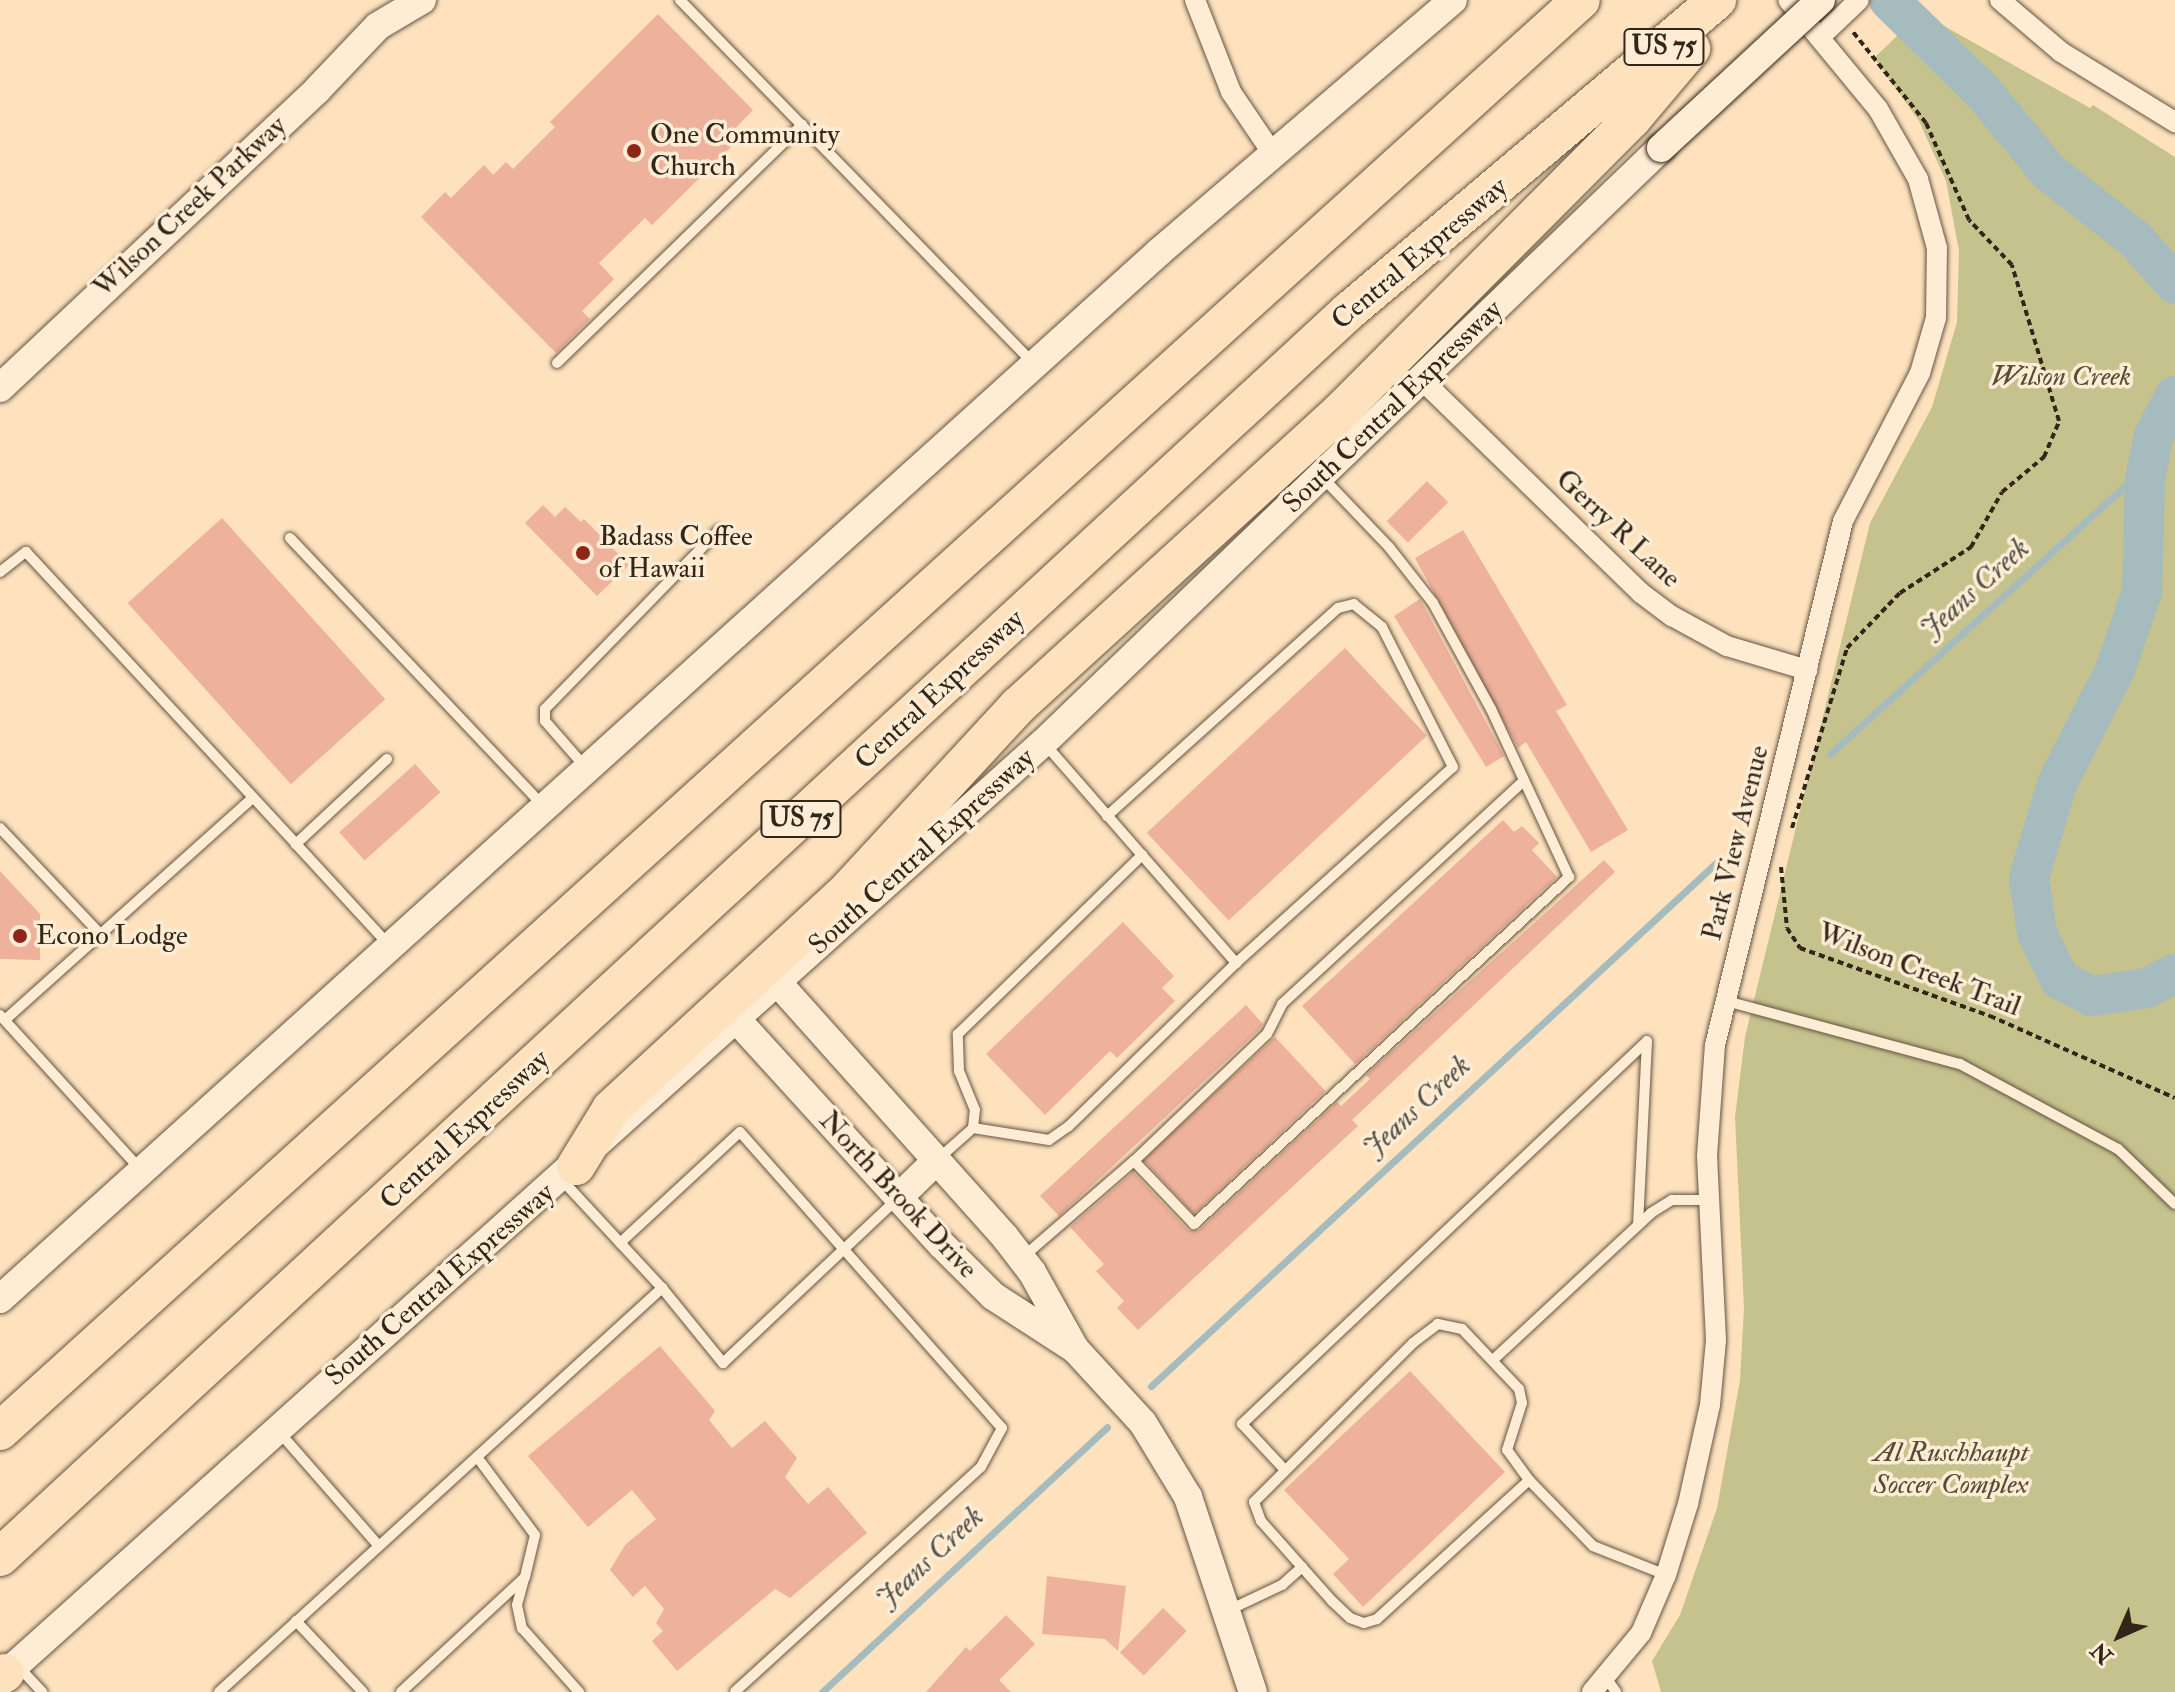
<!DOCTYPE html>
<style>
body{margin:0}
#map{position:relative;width:2175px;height:1692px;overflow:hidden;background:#fee2be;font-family:"IM FELL Double Pica",serif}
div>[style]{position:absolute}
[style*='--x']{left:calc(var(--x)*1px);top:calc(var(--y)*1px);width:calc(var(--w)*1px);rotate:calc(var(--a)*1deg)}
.green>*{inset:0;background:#c6c28e}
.stream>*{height:7px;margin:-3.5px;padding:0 3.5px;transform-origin:3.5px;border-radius:3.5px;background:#a5bbbd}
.river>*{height:40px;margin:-20px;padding:0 20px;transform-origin:20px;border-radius:20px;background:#a5bbbd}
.building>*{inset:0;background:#eeb19b;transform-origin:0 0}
.path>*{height:4px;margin-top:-2px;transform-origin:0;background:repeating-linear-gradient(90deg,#312618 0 6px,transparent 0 10px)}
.roads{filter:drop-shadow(0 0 2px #645542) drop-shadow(0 0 2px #645542)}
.lane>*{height:10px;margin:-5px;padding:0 5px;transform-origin:5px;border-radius:5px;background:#feecd5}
.street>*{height:20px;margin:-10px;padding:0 10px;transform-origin:10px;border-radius:10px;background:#feecd5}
.secondary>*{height:28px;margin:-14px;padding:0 14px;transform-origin:14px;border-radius:14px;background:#feecd5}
.highway>*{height:38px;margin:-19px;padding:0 19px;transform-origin:19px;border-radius:19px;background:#fee2be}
.bridges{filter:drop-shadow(0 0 2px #312618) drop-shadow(0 0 2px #312618)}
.secondary-bridge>*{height:28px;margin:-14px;padding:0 14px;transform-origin:14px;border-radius:14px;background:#feecd5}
.dots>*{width:22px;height:22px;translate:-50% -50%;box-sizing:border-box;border:4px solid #feecd5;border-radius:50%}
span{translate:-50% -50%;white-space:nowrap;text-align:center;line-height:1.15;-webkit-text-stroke:7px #feecd5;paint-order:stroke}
.shield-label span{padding:2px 6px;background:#feecd5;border:2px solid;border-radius:6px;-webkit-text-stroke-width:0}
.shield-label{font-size:26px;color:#312618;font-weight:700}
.poi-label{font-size:28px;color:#312618}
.left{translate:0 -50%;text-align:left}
.street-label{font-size:28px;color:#312618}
.park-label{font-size:28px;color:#564d36;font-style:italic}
.water-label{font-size:30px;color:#54534a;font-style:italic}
.north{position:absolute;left:2079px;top:1596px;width:80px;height:80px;-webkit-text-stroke:6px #feecd5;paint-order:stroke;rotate:225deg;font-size:22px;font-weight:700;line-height:32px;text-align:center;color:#312618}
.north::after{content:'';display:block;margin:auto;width:28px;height:36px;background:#312618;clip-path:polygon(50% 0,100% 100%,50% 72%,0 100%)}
</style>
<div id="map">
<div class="green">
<div style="clip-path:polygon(1921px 13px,2090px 108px,2093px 105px,2175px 157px,2175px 1692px,1661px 1692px,1652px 1661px,1680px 1615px,1717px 1508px,1740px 1380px,1744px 1308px,1735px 1117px,1745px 1037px,1870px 523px,1932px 407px,1957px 322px,1959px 251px,1946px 181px,1919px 121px,1874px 58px)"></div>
</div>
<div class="stream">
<div style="--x:1830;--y:754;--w:400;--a:-42.3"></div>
<div style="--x:2126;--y:485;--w:36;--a:-51"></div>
<div style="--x:1151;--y:1386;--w:770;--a:-42.79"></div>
<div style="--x:822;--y:1692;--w:389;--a:-42.9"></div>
</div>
<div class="river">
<div style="--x:1889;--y:0;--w:132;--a:44.4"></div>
<div style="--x:1983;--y:92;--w:104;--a:50.5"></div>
<div style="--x:2049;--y:172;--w:109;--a:37.9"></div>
<div style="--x:2135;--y:239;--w:60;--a:48.4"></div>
<div style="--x:2175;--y:396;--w:44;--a:118.3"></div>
<div style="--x:2154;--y:435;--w:45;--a:101.6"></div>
<div style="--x:2145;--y:479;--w:112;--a:91.5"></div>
<div style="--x:2142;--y:591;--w:81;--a:108.7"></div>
<div style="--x:2116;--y:668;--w:130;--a:117"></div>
<div style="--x:2057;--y:784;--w:98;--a:106.6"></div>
<div style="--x:2029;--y:878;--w:56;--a:81.7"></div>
<div style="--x:2037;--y:933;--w:52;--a:63.9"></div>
<div style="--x:2060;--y:980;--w:36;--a:27"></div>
<div style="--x:2092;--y:996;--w:56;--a:-8.3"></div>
<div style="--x:2147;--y:988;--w:31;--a:-27"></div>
</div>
<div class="building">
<div style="clip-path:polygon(658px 14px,753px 110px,728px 136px,735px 143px,652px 225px,645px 218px,599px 263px,614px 279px,582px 311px,590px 319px,556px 353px,421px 217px,445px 192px,451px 198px,484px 165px,493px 175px,506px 162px,513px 169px,555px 127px,550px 122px)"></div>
<div style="left:1427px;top:481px;width:30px;height:57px;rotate:45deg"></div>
<div style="clip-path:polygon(543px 505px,555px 517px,565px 507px,581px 522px,584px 519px,629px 565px,597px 596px,525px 523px)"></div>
<div style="left:222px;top:518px;width:244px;height:127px;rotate:48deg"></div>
<div style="clip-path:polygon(1463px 530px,1567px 705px,1556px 711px,1628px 830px,1591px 852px,1526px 742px,1518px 748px,1415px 558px)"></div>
<div style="clip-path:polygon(1420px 599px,1504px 756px,1486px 767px,1394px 616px)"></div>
<div style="left:1345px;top:648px;width:120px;height:271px;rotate:47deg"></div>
<div style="left:415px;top:764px;width:38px;height:102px;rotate:48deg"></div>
<div style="clip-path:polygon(1503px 820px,1514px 832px,1522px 826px,1539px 843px,1532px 850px,1557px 877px,1355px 1064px,1302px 1006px)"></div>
<div style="clip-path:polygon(1604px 860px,1615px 872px,1352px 1120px,1358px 1126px,1138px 1330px,1117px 1308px,1124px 1301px,1096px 1271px,1104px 1264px,1070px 1227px,1133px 1172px,1188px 1230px,1199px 1230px,1337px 1102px,1341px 1106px,1370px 1079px,1366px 1075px)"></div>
<div style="clip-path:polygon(0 871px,40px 914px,40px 960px,0 959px)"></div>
<div style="clip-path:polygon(1123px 922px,1174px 976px,1162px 988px,1175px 1001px,1117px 1058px,1110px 1051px,1045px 1115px,986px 1054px)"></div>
<div style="clip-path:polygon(1246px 1005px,1263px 1024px,1260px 1029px,1059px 1216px,1040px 1196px)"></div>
<div style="left:1275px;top:1037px;width:74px;height:180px;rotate:47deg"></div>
<div style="clip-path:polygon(660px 1346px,715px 1411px,709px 1420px,732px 1448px,765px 1421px,797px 1458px,785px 1477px,808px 1504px,828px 1487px,867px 1533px,790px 1598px,775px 1589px,677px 1671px,652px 1641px,663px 1631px,656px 1623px,664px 1609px,645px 1586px,633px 1597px,610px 1570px,625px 1545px,656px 1519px,632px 1490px,588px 1527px,528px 1456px)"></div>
<div style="clip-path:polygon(1410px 1371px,1505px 1472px,1363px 1607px,1333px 1574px,1349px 1559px,1284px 1490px)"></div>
<div style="clip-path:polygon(1047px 1576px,1126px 1586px,1118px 1651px,1105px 1639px,1042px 1634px)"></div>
<div style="left:1163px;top:1608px;width:33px;height:62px;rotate:44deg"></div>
<div style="clip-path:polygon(1006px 1615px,1035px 1644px,999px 1680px,1011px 1692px,926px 1692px,966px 1647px,970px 1651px)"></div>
</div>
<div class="path">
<div style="--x:1792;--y:828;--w:188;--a:-73"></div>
<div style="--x:1847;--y:648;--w:76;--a:-46.1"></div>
<div style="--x:1900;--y:593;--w:85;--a:-32.9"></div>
<div style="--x:1971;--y:547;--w:63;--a:-60.6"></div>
<div style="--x:2002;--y:492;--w:55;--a:-39.8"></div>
<div style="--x:2044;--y:457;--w:39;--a:-67"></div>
<div style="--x:2059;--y:421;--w:163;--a:-106.8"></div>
<div style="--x:2012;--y:265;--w:62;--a:-133.7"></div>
<div style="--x:1969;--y:220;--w:106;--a:-113.9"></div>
<div style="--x:1926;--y:123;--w:117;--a:-128.7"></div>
<div style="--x:1781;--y:867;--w:61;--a:84.4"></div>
<div style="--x:1787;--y:928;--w:24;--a:57"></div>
<div style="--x:1800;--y:948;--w:202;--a:19.7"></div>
<div style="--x:1990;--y:1016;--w:202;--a:23.9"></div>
</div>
<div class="roads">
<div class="lane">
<div style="--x:680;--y:0;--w:506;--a:45.8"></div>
<div style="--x:557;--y:363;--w:342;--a:-44.2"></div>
<div style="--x:290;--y:538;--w:370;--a:46.6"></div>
<div style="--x:0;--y:572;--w:33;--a:-38"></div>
<div style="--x:26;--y:552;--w:398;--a:47.2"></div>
<div style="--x:1045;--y:744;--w:291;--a:48.9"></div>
<div style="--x:387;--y:759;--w:125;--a:137"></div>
<div style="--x:296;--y:844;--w:136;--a:47.4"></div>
<div style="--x:586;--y:768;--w:62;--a:-131.1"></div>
<div style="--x:545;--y:721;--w:12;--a:-90"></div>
<div style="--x:545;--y:709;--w:250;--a:-45.8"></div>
<div style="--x:0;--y:828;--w:149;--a:46.6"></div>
<div style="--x:1726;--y:1001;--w:242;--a:15.1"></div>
<div style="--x:1960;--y:1064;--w:179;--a:28.3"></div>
<div style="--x:2118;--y:1149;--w:79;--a:44"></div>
<div style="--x:0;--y:1015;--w:210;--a:47.7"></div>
<div style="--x:5;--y:1020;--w:332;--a:-41.9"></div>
<div style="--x:973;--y:1128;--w:77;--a:9"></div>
<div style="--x:1049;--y:1140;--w:24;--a:-35"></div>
<div style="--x:1069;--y:1126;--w:233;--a:-44.3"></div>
<div style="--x:1236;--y:963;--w:292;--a:-42.1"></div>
<div style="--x:1453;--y:767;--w:157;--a:-116.9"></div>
<div style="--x:1382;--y:627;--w:36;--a:-141"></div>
<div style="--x:1354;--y:604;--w:16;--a:166"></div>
<div style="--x:1338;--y:608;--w:311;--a:138"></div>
<div style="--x:937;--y:1160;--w:48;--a:-41.6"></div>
<div style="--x:973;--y:1128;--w:18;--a:-84"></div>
<div style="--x:975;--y:1110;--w:42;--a:-112.3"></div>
<div style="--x:959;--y:1071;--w:37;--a:-92"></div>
<div style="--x:958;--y:1034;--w:257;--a:-44.2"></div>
<div style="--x:1134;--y:1161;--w:184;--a:-43.7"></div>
<div style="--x:1267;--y:1034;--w:34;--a:-63"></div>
<div style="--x:1282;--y:1004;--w:329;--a:-42.7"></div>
<div style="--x:620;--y:1243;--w:163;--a:-42.8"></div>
<div style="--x:740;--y:1132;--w:395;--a:48.5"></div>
<div style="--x:1002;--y:1428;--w:44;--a:118.3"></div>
<div style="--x:981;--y:1467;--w:333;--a:137.6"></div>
<div style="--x:1023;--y:1257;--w:147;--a:-40.9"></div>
<div style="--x:1134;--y:1161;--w:87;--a:46.4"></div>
<div style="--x:1194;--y:1224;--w:511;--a:-42.78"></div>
<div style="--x:1569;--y:877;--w:185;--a:-114.9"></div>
<div style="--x:1491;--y:709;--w:121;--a:-118.7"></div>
<div style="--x:1433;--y:603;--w:71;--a:-128.2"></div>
<div style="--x:1389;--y:547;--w:97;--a:-133.7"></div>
<div style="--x:662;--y:1288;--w:97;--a:50.9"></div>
<div style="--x:723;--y:1363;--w:238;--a:-43.3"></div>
<div style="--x:1493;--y:1360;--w:216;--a:-42.9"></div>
<div style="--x:1651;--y:1213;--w:25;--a:-32"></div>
<div style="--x:1672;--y:1200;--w:37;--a:0"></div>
<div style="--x:280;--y:1433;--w:150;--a:48.8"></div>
<div style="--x:1283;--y:1468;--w:60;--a:-133"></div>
<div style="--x:1242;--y:1424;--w:557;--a:-43.4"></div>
<div style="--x:1647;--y:1041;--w:184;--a:92.8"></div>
<div style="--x:1529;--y:1480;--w:37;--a:-126"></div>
<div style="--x:1507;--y:1450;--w:49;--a:-72.3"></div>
<div style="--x:1522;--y:1403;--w:14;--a:-102"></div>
<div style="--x:1519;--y:1389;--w:83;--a:-133.5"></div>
<div style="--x:1462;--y:1329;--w:25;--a:-168"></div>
<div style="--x:1438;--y:1324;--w:31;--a:143"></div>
<div style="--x:1413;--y:1343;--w:225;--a:135"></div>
<div style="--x:1254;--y:1502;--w:20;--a:70"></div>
<div style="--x:1261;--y:1521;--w:107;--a:48.4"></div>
<div style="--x:1332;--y:1601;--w:25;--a:43"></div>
<div style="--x:1350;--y:1618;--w:15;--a:20"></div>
<div style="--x:1364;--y:1623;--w:14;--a:-17"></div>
<div style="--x:1377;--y:1619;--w:206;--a:-42.4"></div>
<div style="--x:1529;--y:1480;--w:92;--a:45.9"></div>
<div style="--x:1593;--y:1546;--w:79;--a:21.7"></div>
<div style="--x:524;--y:1579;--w:27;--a:105"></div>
<div style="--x:517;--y:1605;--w:24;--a:78"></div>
<div style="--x:522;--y:1628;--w:86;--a:48.3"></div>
<div style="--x:1229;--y:1610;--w:59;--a:-25.3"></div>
<div style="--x:1282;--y:1585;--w:27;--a:-42"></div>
<div style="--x:296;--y:1621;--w:98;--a:46.7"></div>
<div style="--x:17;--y:1665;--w:37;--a:47"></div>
<div style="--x:1606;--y:1678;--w:17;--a:54"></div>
<div style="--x:219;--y:1692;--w:600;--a:-42.36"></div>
<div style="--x:662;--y:1288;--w:149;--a:-132.8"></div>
<div style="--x:401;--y:1692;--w:169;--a:-42.8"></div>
<div style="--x:525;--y:1577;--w:43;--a:-76.6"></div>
<div style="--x:535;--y:1535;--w:97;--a:-126.6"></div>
</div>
<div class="street">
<div style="--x:1195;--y:0;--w:99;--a:68.6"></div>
<div style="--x:1231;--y:92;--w:75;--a:55.9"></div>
<div style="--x:2000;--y:0;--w:80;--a:40.4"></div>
<div style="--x:2061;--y:52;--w:134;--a:31.6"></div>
<div style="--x:1821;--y:36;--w:52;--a:-43.5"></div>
<div style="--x:1422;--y:380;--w:305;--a:44.2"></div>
<div style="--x:1641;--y:593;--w:39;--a:37"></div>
<div style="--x:1672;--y:616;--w:63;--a:28.6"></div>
<div style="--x:1727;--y:646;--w:84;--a:16.7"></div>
<div style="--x:1592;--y:1692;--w:77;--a:-50.3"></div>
<div style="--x:1641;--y:1633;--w:63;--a:-66.7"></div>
<div style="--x:1666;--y:1575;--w:74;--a:-72.8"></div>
<div style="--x:1688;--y:1504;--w:101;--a:-77.5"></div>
<div style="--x:1710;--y:1405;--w:65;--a:-84.7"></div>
<div style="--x:1716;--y:1340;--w:184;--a:-92.8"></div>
<div style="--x:1707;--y:1156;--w:111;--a:-85.9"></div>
<div style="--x:1715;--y:1045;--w:539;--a:-76.27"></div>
<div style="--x:1843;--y:521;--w:167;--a:-62.5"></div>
<div style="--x:1920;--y:373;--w:57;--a:-73.8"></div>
<div style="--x:1936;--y:318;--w:70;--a:-89.2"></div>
<div style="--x:1937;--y:248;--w:72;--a:-105.4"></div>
<div style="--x:1918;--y:179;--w:81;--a:-119.7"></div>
<div style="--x:1878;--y:109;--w:141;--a:-129.5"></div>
</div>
<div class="secondary">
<div style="--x:0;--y:388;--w:435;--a:-43.2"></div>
<div style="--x:317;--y:90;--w:88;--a:-46.4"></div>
<div style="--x:378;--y:26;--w:51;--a:-30.6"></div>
<div style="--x:778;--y:983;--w:341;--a:48.2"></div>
<div style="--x:1005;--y:1237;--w:44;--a:52.4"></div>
<div style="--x:1032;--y:1272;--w:88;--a:60.8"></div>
<div style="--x:737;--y:1020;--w:304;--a:47.7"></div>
<div style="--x:942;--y:1245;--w:72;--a:45"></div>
<div style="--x:993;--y:1296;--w:98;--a:32.9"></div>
<div style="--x:1075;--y:1349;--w:100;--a:47.4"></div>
<div style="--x:1143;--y:1423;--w:87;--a:58.7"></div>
<div style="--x:1188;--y:1497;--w:206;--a:71.6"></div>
<div style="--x:898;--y:1198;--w:53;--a:-44.2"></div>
<div style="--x:0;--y:1299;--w:1562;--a:-42.09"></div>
<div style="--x:1159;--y:252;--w:387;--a:-40.6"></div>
<div style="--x:0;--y:1679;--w:1401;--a:-41.91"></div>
<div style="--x:1043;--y:743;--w:858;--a:-43.91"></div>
</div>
<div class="highway">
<div style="--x:576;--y:1166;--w:67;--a:-58.4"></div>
<div style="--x:611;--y:1109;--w:324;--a:-42.7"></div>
<div style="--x:849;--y:889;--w:249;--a:-47.3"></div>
<div style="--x:1018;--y:706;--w:437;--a:-42.4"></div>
<div style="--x:1341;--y:411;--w:412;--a:-45.1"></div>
<div style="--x:1632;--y:119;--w:92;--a:-49.9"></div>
<div style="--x:0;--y:1431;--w:2132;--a:-42.15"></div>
<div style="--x:0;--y:1557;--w:1836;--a:-42.73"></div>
<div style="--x:1349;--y:311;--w:482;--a:-40.2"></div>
<div style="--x:0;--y:1676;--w:6;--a:-31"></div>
</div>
</div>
<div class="bridges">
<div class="secondary-bridge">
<div style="--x:1661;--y:148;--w:218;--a:-42.8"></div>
</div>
</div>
<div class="dots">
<div style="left:634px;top:151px;background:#8f2418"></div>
<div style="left:583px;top:553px;background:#8f2418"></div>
<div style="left:20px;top:936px;background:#8f2418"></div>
</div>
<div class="shield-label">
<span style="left:1664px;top:47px">US 75</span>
<span style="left:801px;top:819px">US 75</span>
</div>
<div class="poi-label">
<span class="left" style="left:650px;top:151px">One Community<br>Church</span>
<span class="left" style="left:599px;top:553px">Badass Coffee<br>of Hawaii</span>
<span class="left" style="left:36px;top:936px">Econo Lodge</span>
</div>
<div class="street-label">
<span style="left:190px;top:207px;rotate:-43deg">Wilson Creek Parkway</span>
<span style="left:1420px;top:254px;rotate:-40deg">Central Expressway</span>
<span style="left:1393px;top:407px;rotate:-44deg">South Central Expressway</span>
<span style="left:1618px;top:529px;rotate:43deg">Gerry R Lane</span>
<span style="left:940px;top:690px;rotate:-43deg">Central Expressway</span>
<span style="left:1736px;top:843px;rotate:-76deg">Park View Avenue</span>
<span style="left:922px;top:852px;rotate:-42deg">South Central Expressway</span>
<span style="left:1919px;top:970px;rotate:21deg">Wilson Creek Trail</span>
<span style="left:465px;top:1130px;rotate:-43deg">Central Expressway</span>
<span style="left:898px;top:1195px;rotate:47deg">North Brook Drive</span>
<span style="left:440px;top:1285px;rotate:-41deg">South Central Expressway</span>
</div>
<div class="park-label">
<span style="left:2061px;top:377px">Wilson Creek</span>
<span style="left:1951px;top:1469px">Al Ruschhaupt<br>Soccer Complex</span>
</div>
<div class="water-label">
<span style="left:1975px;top:589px;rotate:-42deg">Jeans Creek</span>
<span style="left:1417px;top:1107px;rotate:-43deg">Jeans Creek</span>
<span style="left:930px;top:1558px;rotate:-43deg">Jeans Creek</span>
</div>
<div class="north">N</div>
</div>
